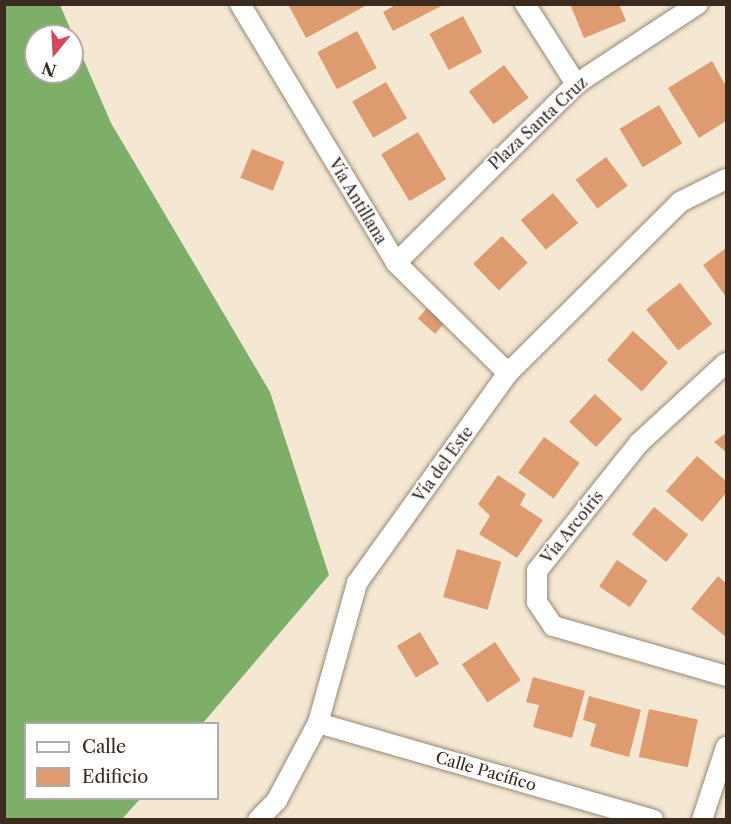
<!DOCTYPE html>
<meta charset="utf-8">
<style>
body{margin:0}
#map{position:relative;width:731px;height:824px;overflow:hidden;background:#f5e8d2;font-family:"Libre Caslon Text",serif}
div>[style]{position:absolute}
[style*='--x']{left:calc(var(--x)*1px);top:calc(var(--y)*1px);width:calc(var(--w)*1px);rotate:calc(var(--a)*1deg)}
.forest>*{inset:0;background:#7eaf69}
.building>*{inset:0;background:#de9b6f;transform-origin:0 0}
.roads{filter:drop-shadow(0 0 2px #988978) drop-shadow(0 0 2px #988978)}
.minor>*{height:20px;margin:-10px;padding:0 10px;transform-origin:10px;border-radius:10px;background:#fff}
span{translate:-50% -50%;white-space:nowrap;text-align:center;line-height:1.15;-webkit-text-stroke:4.5px #fff;paint-order:stroke}
.street-label{font-size:16px;color:#3b2a1e}
.frame{position:absolute;inset:0;border:6px solid #3b2a1e;pointer-events:none}
.legend{position:absolute;left:24px;top:722px;width:195px;height:78px;box-sizing:border-box;background:#fff;border:2px solid #b1aaa5;margin:0;padding:8px 10px;list-style:none;font-size:18px;color:#3b2a1e}
.legend li{display:flex;align-items:center;gap:12px;height:30px}
.legend b{width:30px;border:2px solid #b1aaa5}
.north{position:absolute;left:24px;top:24px;width:60px;height:60px;box-sizing:border-box;background:#fff;border:2px solid #b1aaa5;border-radius:50%;rotate:198deg;font-size:16px;font-weight:700;line-height:24px;text-align:center;color:#3b2a1e}
.north::after{content:'';display:block;margin:auto;width:21px;height:27px;background:#d1495b;clip-path:polygon(50% 0,100% 100%,50% 72%,0 100%)}
</style>
<div id="map">
<div class="forest">
<div style="clip-path:polygon(evenodd,5px 4px,60px 5px,111px 123px,270px 392px,329px 575px,203px 723px,26px 724px,26px 798px,140px 799px,122px 819px,5px 819px,5px 4px,36px 36px,72px 36px,72px 72px,36px 72px,36px 36px)"></div>
</div>
<div class="building">
<div style="clip-path:polygon(288px 4px,369px 4px,306px 38px)"></div>
<div style="clip-path:polygon(397px 4px,445px 4px,393px 31px,383px 12px)"></div>
<div style="clip-path:polygon(570px 4px,619px 4px,626px 21px,584px 38px)"></div>
<div style="left:463px;top:16px;width:41px;height:38px;rotate:62deg"></div>
<div style="left:357px;top:31px;width:42px;height:45px;rotate:62deg"></div>
<div style="clip-path:polygon(712px 61px,726px 86px,726px 121px,699px 138px,668px 88px)"></div>
<div style="left:504px;top:65px;width:41px;height:44px;rotate:53deg"></div>
<div style="left:386px;top:82px;width:42px;height:39px;rotate:60deg"></div>
<div style="left:659px;top:105px;width:45px;height:46px;rotate:59deg"></div>
<div style="left:418px;top:132px;width:55px;height:43px;rotate:59deg"></div>
<div style="left:252px;top:149px;width:35px;height:31px;rotate:22deg"></div>
<div style="left:606px;top:157px;width:36px;height:38px;rotate:53deg"></div>
<div style="left:553px;top:193px;width:39px;height:42px;rotate:50deg"></div>
<div style="left:502px;top:236px;width:37px;height:40px;rotate:46deg"></div>
<div style="clip-path:polygon(726px 248px,726px 297px,703px 265px)"></div>
<div style="left:680px;top:283px;width:52px;height:43px;rotate:52deg"></div>
<div style="left:427px;top:308px;width:23px;height:14px;rotate:41deg"></div>
<div style="left:633px;top:331px;width:47px;height:39px;rotate:42deg"></div>
<div style="left:595px;top:394px;width:37px;height:38px;rotate:43deg"></div>
<div style="clip-path:polygon(726px 433px,726px 452px,714px 442px)"></div>
<div style="left:544px;top:437px;width:44px;height:44px;rotate:36deg"></div>
<div style="clip-path:polygon(697px 456px,726px 481px,726px 493px,702px 522px,666px 491px)"></div>
<div style="clip-path:polygon(498px 475px,526px 494px,520px 505px,543px 520px,517px 558px,479px 534px,490px 516px,478px 504px)"></div>
<div style="left:654px;top:507px;width:44px;height:35px;rotate:39deg"></div>
<div style="left:457px;top:549px;width:46px;height:50px;rotate:16deg"></div>
<div style="left:617px;top:560px;width:37px;height:32px;rotate:34deg"></div>
<div style="clip-path:polygon(718px 576px,726px 583px,726px 637px,691px 609px)"></div>
<div style="left:420px;top:632px;width:37px;height:27px;rotate:59deg"></div>
<div style="left:495px;top:642px;width:46px;height:40px;rotate:56deg"></div>
<div style="clip-path:polygon(533px 677px,585px 691px,572px 738px,533px 727px,539px 705px,526px 702px)"></div>
<div style="clip-path:polygon(589px 696px,641px 710px,629px 757px,590px 746px,596px 724px,583px 720px)"></div>
<div style="left:649px;top:709px;width:50px;height:49px;rotate:12deg"></div>
</div>
<div class="roads">
<div class="minor">
<div style="--x:240;--y:4;--w:302;--a:58.9"></div>
<div style="--x:396;--y:263;--w:157;--a:44.5"></div>
<div style="--x:525;--y:4;--w:95;--a:57.5"></div>
<div style="--x:396;--y:263;--w:254;--a:-44.8"></div>
<div style="--x:576;--y:84;--w:146;--a:-33.3"></div>
<div style="--x:726;--y:363;--w:118;--a:137.4"></div>
<div style="--x:639;--y:443;--w:164;--a:128.6"></div>
<div style="--x:537;--y:571;--w:31;--a:90"></div>
<div style="--x:537;--y:602;--w:29;--a:56"></div>
<div style="--x:553;--y:626;--w:180;--a:16.1"></div>
<div style="--x:318;--y:723;--w:349;--a:16.1"></div>
<div style="--x:258;--y:820;--w:28;--a:-46"></div>
<div style="--x:277;--y:800;--w:87;--a:-62"></div>
<div style="--x:318;--y:723;--w:145;--a:-74.4"></div>
<div style="--x:357;--y:583;--w:259;--a:-54.3"></div>
<div style="--x:508;--y:373;--w:243;--a:-44.8"></div>
<div style="--x:680;--y:202;--w:51;--a:-26.6"></div>
<div style="--x:702;--y:820;--w:77;--a:-71.8"></div>
</div>
</div>
<div class="street-label">
<span style="left:538px;top:123px;rotate:-43deg">Plaza Santa Cruz</span>
<span style="left:358px;top:201px;rotate:59deg">Vía Antillana</span>
<span style="left:443px;top:464px;rotate:-54deg">Vía del Este</span>
<span style="left:572px;top:527px;rotate:-51deg">Vía Arcoíris</span>
<span style="left:486px;top:771px;rotate:16deg">Calle Pacífico</span>
</div>
<div class="frame"></div>
<ul class="legend">
<li><b style="height:8px;background:#fff"></b>Calle</li>
<li><b style="height:16px;background:#de9b6f"></b>Edificio</li>
</ul>
<div class="north">N</div>
</div>
